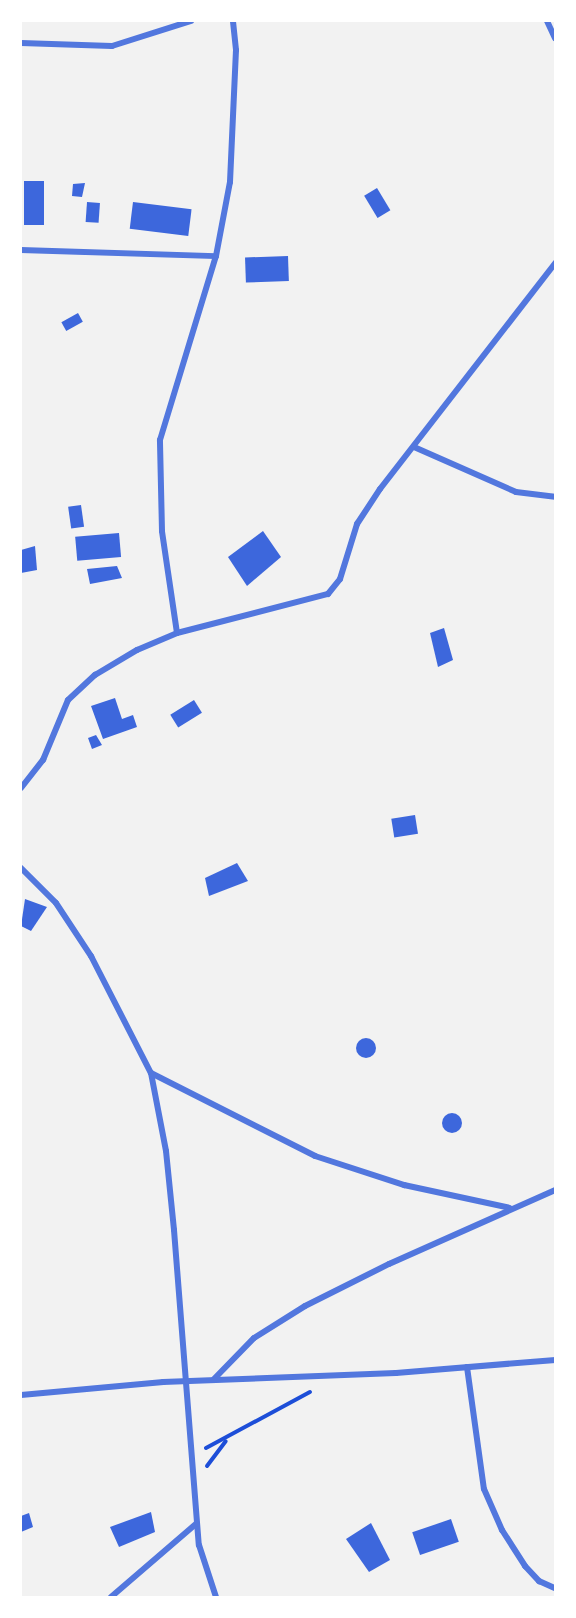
<!DOCTYPE html>
<style>
body{margin:0}
#map{position:relative;width:576px;height:1618px;overflow:hidden;background:#f2f2f2;font-family:Helvetica,sans-serif}
div>[style]{position:absolute}
[style*='--x']{left:calc(var(--x)*1px);top:calc(var(--y)*1px);width:calc(var(--w)*1px);rotate:calc(var(--a)*1deg)}
.building>*{inset:0;background:#3d67dc;transform-origin:0 0}
.round{border-radius:50%}
.path>*{height:4px;margin:-2px;padding:0 2px;transform-origin:2px;border-radius:2px;background:#1d4ed8}
.minor>*{height:6px;margin:-3px;padding:0 3px;transform-origin:3px;border-radius:3px;background:#5277de}
span{translate:-50% -50%;white-space:nowrap;text-align:center;line-height:1.15;-webkit-text-stroke:5px #fff;paint-order:stroke}
.frame{position:absolute;inset:0;border:22px solid #fff;pointer-events:none}
</style>
<div id="map">
<div class="building">
<div style="left:24px;top:181px;width:20px;height:44px"></div>
<div style="clip-path:polygon(85px 183px,82px 197px,72px 196px,73px 184px)"></div>
<div style="left:377px;top:188px;width:26px;height:15px;rotate:59deg"></div>
<div style="left:87px;top:202px;width:13px;height:20px;rotate:4deg"></div>
<div style="left:133px;top:202px;width:59px;height:27px;rotate:7deg"></div>
<div style="left:288px;top:256px;width:25px;height:43px;rotate:88deg"></div>
<div style="left:78px;top:313px;width:10px;height:19px;rotate:61deg"></div>
<div style="left:81px;top:505px;width:22px;height:13px;rotate:82deg"></div>
<div style="clip-path:polygon(263px 531px,281px 557px,247px 586px,228px 557px)"></div>
<div style="left:119px;top:533px;width:24px;height:44px;rotate:85deg"></div>
<div style="clip-path:polygon(35px 546px,37px 570px,21px 573px,21px 550px)"></div>
<div style="clip-path:polygon(117px 566px,122px 578px,90px 584px,87px 569px)"></div>
<div style="clip-path:polygon(444px 628px,453px 660px,438px 667px,430px 633px)"></div>
<div style="clip-path:polygon(115px 698px,122px 719px,133px 715px,137px 727px,103px 739px,91px 706px)"></div>
<div style="left:194px;top:700px;width:15px;height:28px;rotate:58deg"></div>
<div style="clip-path:polygon(96px 735px,102px 745px,92px 749px,88px 738px)"></div>
<div style="left:415px;top:815px;width:19px;height:24px;rotate:81deg"></div>
<div style="clip-path:polygon(237px 863px,248px 881px,209px 896px,205px 878px)"></div>
<div style="clip-path:polygon(25px 899px,47px 907px,31px 931px,21px 926px)"></div>
<div class="round" style="left:356px;top:1038px;width:20px;height:20px"></div>
<div class="round" style="left:442px;top:1113px;width:20px;height:20px"></div>
<div style="clip-path:polygon(151px 1512px,155px 1532px,119px 1547px,110px 1527px)"></div>
<div style="clip-path:polygon(29px 1513px,33px 1527px,21px 1532px,21px 1516px)"></div>
<div style="left:451px;top:1519px;width:24px;height:41px;rotate:71deg"></div>
<div style="clip-path:polygon(371px 1523px,390px 1560px,369px 1572px,346px 1539px)"></div>
</div>
<div class="path">
<div style="--x:206;--y:1448;--w:118;--a:-28.3"></div>
<div style="--x:207;--y:1466;--w:31;--a:-53"></div>
</div>
<div class="minor">
<div style="--x:547;--y:21;--w:19;--a:65"></div>
<div style="--x:21;--y:43;--w:91;--a:1.9"></div>
<div style="--x:112;--y:46;--w:83;--a:-17.6"></div>
<div style="--x:21;--y:250;--w:195;--a:1.8"></div>
<div style="--x:414;--y:447;--w:111;--a:23.8"></div>
<div style="--x:516;--y:492;--w:39;--a:7"></div>
<div style="--x:177;--y:633;--w:103;--a:-98.4"></div>
<div style="--x:162;--y:531;--w:91;--a:-91.3"></div>
<div style="--x:160;--y:440;--w:192;--a:-73.1"></div>
<div style="--x:216;--y:256;--w:75;--a:-79.3"></div>
<div style="--x:230;--y:182;--w:132;--a:-87.4"></div>
<div style="--x:236;--y:50;--w:29;--a:-96"></div>
<div style="--x:21;--y:788;--w:36;--a:-52"></div>
<div style="--x:43;--y:760;--w:65;--a:-67.4"></div>
<div style="--x:68;--y:700;--w:37;--a:-43"></div>
<div style="--x:95;--y:675;--w:49;--a:-30.8"></div>
<div style="--x:137;--y:650;--w:43;--a:-23"></div>
<div style="--x:177;--y:633;--w:156;--a:-14.5"></div>
<div style="--x:328;--y:594;--w:19;--a:-51"></div>
<div style="--x:340;--y:579;--w:58;--a:-72.8"></div>
<div style="--x:357;--y:524;--w:42;--a:-56.7"></div>
<div style="--x:380;--y:489;--w:286;--a:-52.2"></div>
<div style="--x:21;--y:868;--w:49;--a:45"></div>
<div style="--x:56;--y:903;--w:64;--a:56.6"></div>
<div style="--x:91;--y:956;--w:131;--a:62.9"></div>
<div style="--x:151;--y:1073;--w:79;--a:79.1"></div>
<div style="--x:166;--y:1151;--w:79;--a:84.2"></div>
<div style="--x:174;--y:1230;--w:316;--a:85.5"></div>
<div style="--x:199;--y:1545;--w:55;--a:71.9"></div>
<div style="--x:151;--y:1073;--w:184;--a:26.8"></div>
<div style="--x:315;--y:1156;--w:94;--a:18"></div>
<div style="--x:404;--y:1185;--w:108;--a:12.2"></div>
<div style="--x:467;--y:1367;--w:123;--a:82.1"></div>
<div style="--x:484;--y:1489;--w:45;--a:66.3"></div>
<div style="--x:502;--y:1530;--w:43;--a:57.4"></div>
<div style="--x:525;--y:1566;--w:21;--a:47"></div>
<div style="--x:539;--y:1581;--w:17;--a:24"></div>
<div style="--x:214;--y:1379;--w:57;--a:-45.7"></div>
<div style="--x:254;--y:1338;--w:60;--a:-32.1"></div>
<div style="--x:305;--y:1306;--w:94;--a:-26.6"></div>
<div style="--x:389;--y:1264;--w:182;--a:-24"></div>
<div style="--x:21;--y:1395;--w:143;--a:-5.2"></div>
<div style="--x:163;--y:1382;--w:233;--a:-2.2"></div>
<div style="--x:396;--y:1373;--w:160;--a:-4.7"></div>
<div style="--x:111;--y:1597;--w:113;--a:-40.7"></div>
</div>
<div class="frame"></div>
</div>
